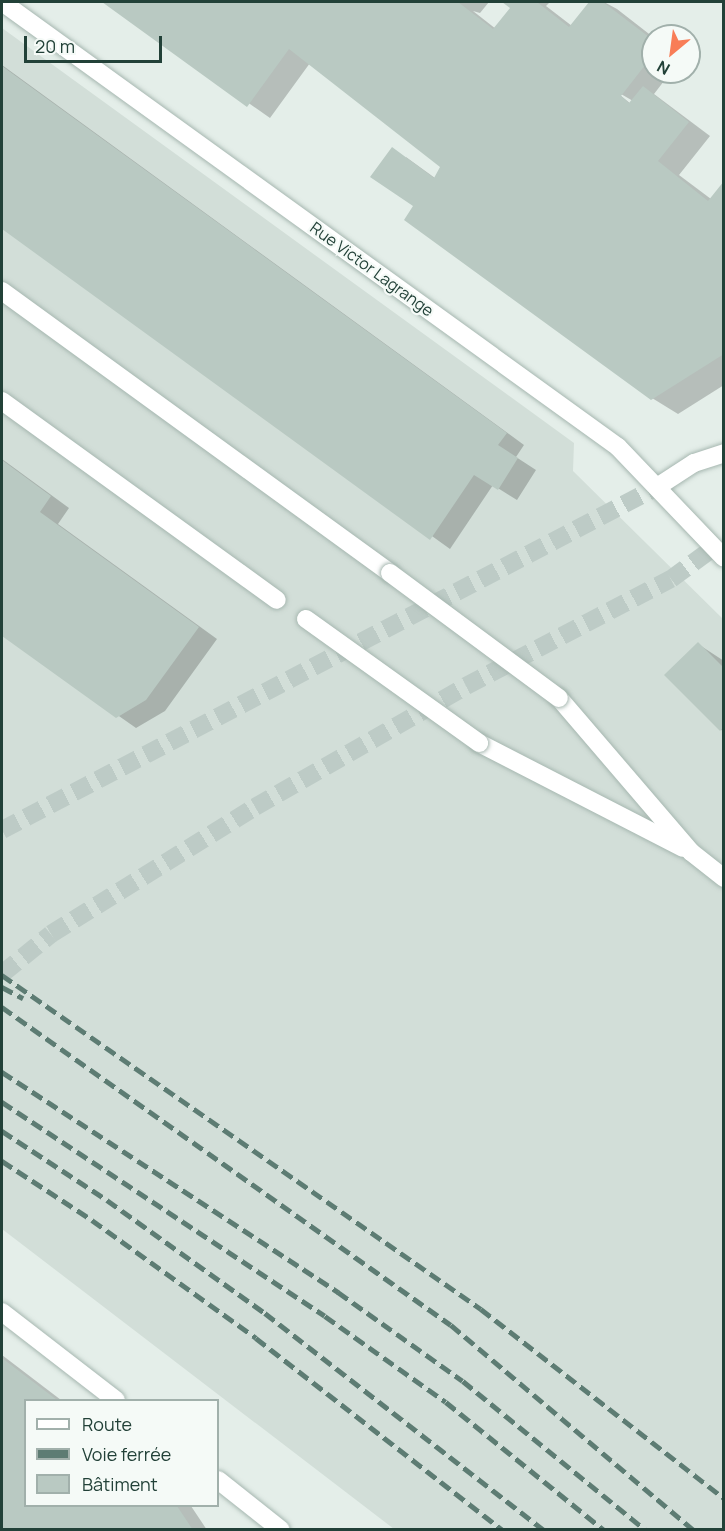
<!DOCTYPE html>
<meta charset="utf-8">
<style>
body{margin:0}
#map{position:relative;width:725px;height:1531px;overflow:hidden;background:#e4eee9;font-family:Manrope,sans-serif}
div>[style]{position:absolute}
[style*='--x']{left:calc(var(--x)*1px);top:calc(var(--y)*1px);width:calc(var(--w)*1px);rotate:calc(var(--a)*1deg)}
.built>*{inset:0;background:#d2ded8}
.shadow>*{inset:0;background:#0003}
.building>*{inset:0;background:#b9c9c2}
.minor-tunnel>*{height:18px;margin-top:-9px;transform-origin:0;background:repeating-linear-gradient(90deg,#bdcbc6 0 18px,transparent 0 27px)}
.roads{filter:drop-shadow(0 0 2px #a6b7b0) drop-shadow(0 0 2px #a6b7b0)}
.minor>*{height:18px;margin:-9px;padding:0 9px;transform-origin:9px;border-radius:9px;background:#fff}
.rail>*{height:4.5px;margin-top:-2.25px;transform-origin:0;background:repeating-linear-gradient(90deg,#5d7c73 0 12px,transparent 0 18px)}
.bridges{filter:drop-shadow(0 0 2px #a6b7b0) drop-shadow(0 0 2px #a6b7b0)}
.minor-bridge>*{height:18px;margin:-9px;padding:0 9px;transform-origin:9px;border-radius:9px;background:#fff}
span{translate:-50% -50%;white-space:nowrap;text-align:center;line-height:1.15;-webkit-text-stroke:4.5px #f5faf7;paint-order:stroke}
.street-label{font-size:16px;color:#224138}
.frame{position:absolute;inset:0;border:3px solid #224138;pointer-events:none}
.legend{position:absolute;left:24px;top:1399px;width:195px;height:108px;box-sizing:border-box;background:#f5faf7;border:2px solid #a1b0ab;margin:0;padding:8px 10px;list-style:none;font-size:18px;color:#224138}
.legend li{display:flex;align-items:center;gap:12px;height:30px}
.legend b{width:30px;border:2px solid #a1b0ab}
.north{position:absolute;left:641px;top:24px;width:60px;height:60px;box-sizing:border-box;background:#f5faf7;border:2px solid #a1b0ab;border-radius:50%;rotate:209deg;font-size:16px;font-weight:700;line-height:24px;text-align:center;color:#224138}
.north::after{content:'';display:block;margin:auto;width:21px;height:27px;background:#f87d57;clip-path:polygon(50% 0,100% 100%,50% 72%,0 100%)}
.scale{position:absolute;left:24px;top:36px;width:138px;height:27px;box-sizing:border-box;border:3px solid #224138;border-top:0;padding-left:8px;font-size:18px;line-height:21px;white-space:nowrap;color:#224138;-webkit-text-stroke:4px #f5faf7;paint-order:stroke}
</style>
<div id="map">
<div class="built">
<div style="clip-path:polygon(2px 28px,574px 443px,573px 471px,723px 619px,723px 1529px,394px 1529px,2px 1229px)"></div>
</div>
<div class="shadow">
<div style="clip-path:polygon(evenodd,105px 2px,489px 2px,480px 13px,473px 11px,496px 29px,512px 8px,504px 2px,550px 2px,546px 6px,572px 26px,591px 2px,604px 2px,617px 9px,653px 37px,653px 72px,671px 72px,654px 94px,710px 136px,679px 175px,711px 199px,724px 184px,724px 385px,678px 414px,652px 398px,415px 206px,406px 157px,435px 178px,443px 168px,310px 63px,270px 118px,105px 2px,621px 94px,633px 101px,631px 104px,620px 95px,621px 94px)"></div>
<div style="clip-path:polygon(2px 65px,524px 445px,516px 457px,536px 470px,517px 500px,493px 485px,450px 549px,2px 227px)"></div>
<div style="clip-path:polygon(2px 459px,69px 508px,58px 524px,217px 639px,165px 711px,136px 728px,2px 634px)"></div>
<div style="clip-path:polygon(698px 644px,724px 661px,724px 731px,721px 730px)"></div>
<div style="clip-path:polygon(2px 1355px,61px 1400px,26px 1400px,26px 1470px,2px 1488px)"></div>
<div style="clip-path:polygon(26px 1474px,26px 1506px,191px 1506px,207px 1530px,2px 1530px,2px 1492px)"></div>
</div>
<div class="building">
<div style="clip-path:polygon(102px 2px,458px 2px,493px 29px,510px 8px,502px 2px,537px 2px,569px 27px,589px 2px,603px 2px,653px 40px,653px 55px,621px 96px,629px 103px,643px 86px,689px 122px,658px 161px,708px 201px,724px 181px,724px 354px,651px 400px,404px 220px,413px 206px,370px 177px,392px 147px,434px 178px,440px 167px,289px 49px,247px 107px)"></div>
<div style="clip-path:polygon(2px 66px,507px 433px,498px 445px,518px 458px,498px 490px,474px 475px,430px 540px,2px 229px)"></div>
<div style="clip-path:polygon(2px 460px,51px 496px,40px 512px,199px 627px,146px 700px,116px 718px,2px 636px)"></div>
<div style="clip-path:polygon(698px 642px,724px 668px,724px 727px,720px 731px,664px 675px)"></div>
<div style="clip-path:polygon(2px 1358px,57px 1400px,26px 1400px,26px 1506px,177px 1506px,193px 1530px,2px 1530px)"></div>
</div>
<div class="minor-tunnel">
<div style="--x:2;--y:830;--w:739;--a:-27.64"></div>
<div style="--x:2;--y:974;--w:63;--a:-39.2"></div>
<div style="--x:51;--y:934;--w:240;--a:-31.9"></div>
<div style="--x:255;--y:807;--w:243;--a:-29.8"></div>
<div style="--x:466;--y:686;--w:231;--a:-27.6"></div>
<div style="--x:671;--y:579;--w:52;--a:-36.4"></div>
</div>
<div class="roads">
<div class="minor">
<div style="--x:2;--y:2;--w:760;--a:35.84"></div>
<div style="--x:618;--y:447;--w:153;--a:46.3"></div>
<div style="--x:2;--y:291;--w:480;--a:36"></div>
<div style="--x:2;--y:401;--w:339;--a:35.9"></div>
<div style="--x:657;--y:487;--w:44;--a:-33"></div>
<div style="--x:694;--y:463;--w:32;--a:-18"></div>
<div style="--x:559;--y:698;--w:203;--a:49.4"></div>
<div style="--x:691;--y:852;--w:42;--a:38.2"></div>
<div style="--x:479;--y:743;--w:229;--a:27.2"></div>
<div style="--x:2;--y:1312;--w:144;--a:37.7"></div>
<div style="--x:218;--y:1480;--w:80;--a:38.4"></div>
</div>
</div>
<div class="rail">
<div style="--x:2;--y:975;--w:584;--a:34.89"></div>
<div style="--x:481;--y:1309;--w:308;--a:37.9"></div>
<div style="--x:2;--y:987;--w:24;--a:28"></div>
<div style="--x:2;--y:1007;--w:550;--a:35.31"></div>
<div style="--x:451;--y:1325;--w:318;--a:40.2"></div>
<div style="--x:2;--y:1072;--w:402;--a:33.2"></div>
<div style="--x:338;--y:1292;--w:153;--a:35.5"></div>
<div style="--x:463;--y:1381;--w:236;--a:39.2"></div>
<div style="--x:2;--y:1102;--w:387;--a:33.5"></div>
<div style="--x:325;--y:1316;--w:148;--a:35.4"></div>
<div style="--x:446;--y:1402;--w:203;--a:39"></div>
<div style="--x:2;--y:1131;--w:126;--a:33.3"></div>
<div style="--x:107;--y:1200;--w:194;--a:35.6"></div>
<div style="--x:265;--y:1313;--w:353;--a:37.9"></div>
<div style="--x:2;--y:1161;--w:108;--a:33.2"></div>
<div style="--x:92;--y:1220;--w:202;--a:35.7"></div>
<div style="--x:256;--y:1338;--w:313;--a:37.9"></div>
</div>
<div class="bridges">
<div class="minor-bridge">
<div style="--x:390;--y:573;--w:210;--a:36.5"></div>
<div style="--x:306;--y:619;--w:213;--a:35.6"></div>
</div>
</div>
<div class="street-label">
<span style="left:372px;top:269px;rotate:36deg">Rue Victor Lagrange</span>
</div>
<div class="frame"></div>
<ul class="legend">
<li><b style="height:8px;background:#fff"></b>Route</li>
<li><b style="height:8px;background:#5d7c73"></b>Voie ferrée</li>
<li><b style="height:16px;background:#b9c9c2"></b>Bâtiment</li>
</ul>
<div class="north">N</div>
<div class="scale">20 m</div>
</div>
